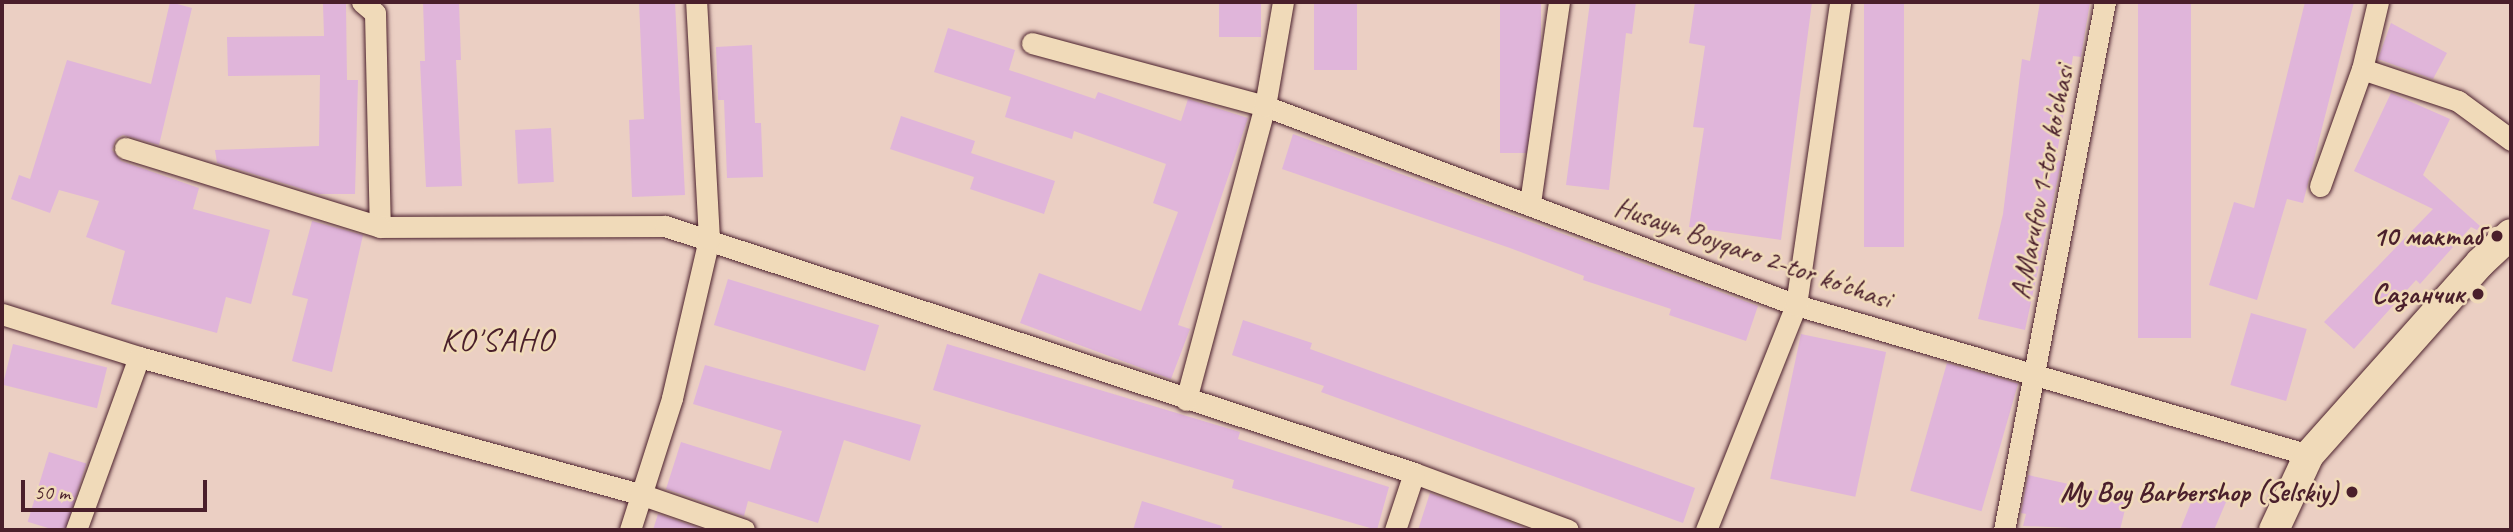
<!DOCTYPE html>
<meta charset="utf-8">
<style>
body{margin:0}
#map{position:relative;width:2513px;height:532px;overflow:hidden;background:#ebcfc3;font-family:Caveat,sans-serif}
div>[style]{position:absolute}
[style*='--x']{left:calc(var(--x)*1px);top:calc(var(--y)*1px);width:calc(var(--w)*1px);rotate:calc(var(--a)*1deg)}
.building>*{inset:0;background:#e0b5da;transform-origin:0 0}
.roads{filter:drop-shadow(0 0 2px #4a1f2b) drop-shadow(0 0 2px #4a1f2b)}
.minor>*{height:21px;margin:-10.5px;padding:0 10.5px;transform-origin:10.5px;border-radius:10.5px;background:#f0dab9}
.secondary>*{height:30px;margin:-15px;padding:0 15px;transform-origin:15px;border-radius:15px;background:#f0dab9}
.dots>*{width:19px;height:19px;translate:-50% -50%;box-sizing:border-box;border:4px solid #f0dab9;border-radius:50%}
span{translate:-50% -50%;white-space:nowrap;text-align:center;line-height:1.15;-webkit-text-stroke:5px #f0dab9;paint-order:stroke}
.street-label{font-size:28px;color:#4a1f2b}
.poi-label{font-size:28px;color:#4a1f2b;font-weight:700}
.right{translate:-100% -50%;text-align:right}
.quarter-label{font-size:32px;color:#4a1f2b;letter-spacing:2px}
.frame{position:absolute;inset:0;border:4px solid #4a1f2b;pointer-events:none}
.scale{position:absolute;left:21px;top:480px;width:186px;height:32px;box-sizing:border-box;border:4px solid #4a1f2b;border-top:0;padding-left:9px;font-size:21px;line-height:24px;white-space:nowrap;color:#4a1f2b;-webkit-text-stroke:5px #f0dab9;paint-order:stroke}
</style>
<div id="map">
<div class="building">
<div style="clip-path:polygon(170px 2px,192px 8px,159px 145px,123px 135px,116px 139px,112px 150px,121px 161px,199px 188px,193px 209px,270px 230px,251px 304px,226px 297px,217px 333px,111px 304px,125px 251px,86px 237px,99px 201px,59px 190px,50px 213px,11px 199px,19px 175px,30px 179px,67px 60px,151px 84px)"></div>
<div style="clip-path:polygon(423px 2px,459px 2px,461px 60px,456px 60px,462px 186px,426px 187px,420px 61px,425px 61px)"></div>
<div style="clip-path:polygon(639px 2px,675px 2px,685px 195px,632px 197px,629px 120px,644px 119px)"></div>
<div style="left:1219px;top:2px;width:42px;height:35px"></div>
<div style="left:1314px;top:2px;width:43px;height:68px"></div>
<div style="left:1500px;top:2px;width:41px;height:151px"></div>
<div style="clip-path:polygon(1590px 2px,1636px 2px,1632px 34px,1626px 33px,1609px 190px,1566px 185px)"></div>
<div style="clip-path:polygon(1695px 2px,1812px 2px,1781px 240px,1689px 227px,1704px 128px,1693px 127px,1705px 46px,1689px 43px)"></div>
<div style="left:1864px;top:2px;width:40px;height:245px"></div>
<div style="clip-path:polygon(2040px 2px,2090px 2px,2081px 57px,2073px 56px,2056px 160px,2061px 161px,2060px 168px,2025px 330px,1978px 319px,2003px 214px,2022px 59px,2030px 61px)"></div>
<div style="left:2138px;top:2px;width:53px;height:336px"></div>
<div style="clip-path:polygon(2305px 2px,2354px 2px,2303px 203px,2287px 199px,2257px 300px,2209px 285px,2234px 202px,2254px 208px)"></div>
<div style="clip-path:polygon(323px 4px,346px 4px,347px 80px,358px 80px,355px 194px,319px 194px,217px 163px,215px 150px,319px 146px,320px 75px,228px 76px,227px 37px,324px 36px)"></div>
<div style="clip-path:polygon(2391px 23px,2447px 53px,2433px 79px,2378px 59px)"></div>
<div style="clip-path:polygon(948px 28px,1015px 50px,1009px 70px,1095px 99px,1098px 92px,1181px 121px,1188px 99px,1248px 118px,1178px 325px,1190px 329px,1171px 379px,1020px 323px,1039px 273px,1141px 311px,1178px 212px,1153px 203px,1166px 164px,1074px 131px,1072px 139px,1005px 117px,1011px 97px,934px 72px)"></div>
<div style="clip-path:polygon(752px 45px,755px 123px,761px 123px,763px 177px,727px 178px,724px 100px,718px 100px,716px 47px)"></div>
<div style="clip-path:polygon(2391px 93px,2450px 119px,2423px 175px,2480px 226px,2477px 230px,2471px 227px,2420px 284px,2416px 280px,2354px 349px,2324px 322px,2433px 209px,2354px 171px)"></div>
<div style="clip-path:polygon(901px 116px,975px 141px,971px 153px,1055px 181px,1044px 214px,970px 189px,974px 177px,890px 149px)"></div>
<div style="left:551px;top:128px;width:54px;height:36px;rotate:87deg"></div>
<div style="clip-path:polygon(1293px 134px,1758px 306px,1746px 341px,1669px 315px,1671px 309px,1583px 280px,1584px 276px,1510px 248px,1282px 169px)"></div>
<div style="clip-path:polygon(312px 221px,363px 235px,332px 372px,292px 361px,308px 299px,292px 295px)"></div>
<div style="left:728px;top:279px;width:158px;height:48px;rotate:17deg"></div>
<div style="left:2251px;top:313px;width:58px;height:75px;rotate:16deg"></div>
<div style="clip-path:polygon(1243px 320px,1312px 343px,1310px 349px,1695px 488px,1683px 523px,1321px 392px,1324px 386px,1232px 355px)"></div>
<div style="left:1801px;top:334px;width:87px;height:148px;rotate:12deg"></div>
<div style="left:13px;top:344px;width:97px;height:42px;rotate:14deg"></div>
<div style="clip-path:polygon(947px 344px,1240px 432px,1238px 439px,1389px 487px,1377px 530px,1232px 488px,1234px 480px,933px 390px)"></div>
<div style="left:1947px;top:363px;width:74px;height:133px;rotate:16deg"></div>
<div style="clip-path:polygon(705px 365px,921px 425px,910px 461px,844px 440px,818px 523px,748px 501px,744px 516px,666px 489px,681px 442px,770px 470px,782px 431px,693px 404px)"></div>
<div style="left:49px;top:452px;width:39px;height:73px;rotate:17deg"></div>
<div style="clip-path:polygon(2028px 475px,2128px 497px,2120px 530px,2023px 526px,2026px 514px,2021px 513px)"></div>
<div style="clip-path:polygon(2196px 490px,2226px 502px,2214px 530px,2180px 530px)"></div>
<div style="clip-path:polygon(1430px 493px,1531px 530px,1418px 530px)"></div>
<div style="clip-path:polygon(1142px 501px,1222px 526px,1221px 530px,1133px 530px)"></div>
<div style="clip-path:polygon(658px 514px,705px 530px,653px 530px)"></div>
</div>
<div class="roads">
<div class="minor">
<div style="--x:362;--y:2;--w:17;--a:40"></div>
<div style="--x:375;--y:13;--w:214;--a:88.7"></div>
<div style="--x:380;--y:227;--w:285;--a:-0.2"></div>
<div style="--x:665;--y:226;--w:789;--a:18.25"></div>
<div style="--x:1414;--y:473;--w:164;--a:20.3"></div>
<div style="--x:2378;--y:2;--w:69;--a:103.4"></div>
<div style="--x:2362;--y:69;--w:101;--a:18.4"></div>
<div style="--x:2458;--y:101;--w:66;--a:36.3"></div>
<div style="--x:1032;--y:43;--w:241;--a:15.1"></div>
<div style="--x:1265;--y:106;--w:567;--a:20.54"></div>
<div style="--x:1796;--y:305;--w:534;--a:16.3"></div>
<div style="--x:125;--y:148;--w:267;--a:17.2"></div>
<div style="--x:2320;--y:186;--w:124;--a:-70.3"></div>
<div style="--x:1530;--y:203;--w:203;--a:-81.8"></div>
<div style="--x:2;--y:314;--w:144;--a:17.4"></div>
<div style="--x:139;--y:357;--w:523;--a:15.31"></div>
<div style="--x:643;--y:495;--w:107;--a:19.1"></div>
<div style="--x:1186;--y:400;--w:304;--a:-75"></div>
<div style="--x:1265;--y:106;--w:106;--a:-80.2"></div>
<div style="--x:76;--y:530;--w:184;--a:-70"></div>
<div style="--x:630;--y:530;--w:139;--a:-72.3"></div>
<div style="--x:672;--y:398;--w:163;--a:-76.9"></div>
<div style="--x:709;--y:239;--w:237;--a:-93.1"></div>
<div style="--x:1395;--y:530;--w:60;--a:-71.6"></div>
<div style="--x:1706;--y:530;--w:242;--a:-68.2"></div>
<div style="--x:1796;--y:305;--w:306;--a:-81.7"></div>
<div style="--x:2004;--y:530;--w:538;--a:-79.17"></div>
</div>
<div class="secondary">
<div style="--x:2274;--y:530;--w:83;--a:-65"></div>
<div style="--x:2309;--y:455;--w:257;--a:-48.3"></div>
<div style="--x:2480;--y:263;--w:42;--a:-43.1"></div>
</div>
</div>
<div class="dots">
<div style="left:2497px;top:236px;background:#4a1f2b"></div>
<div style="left:2478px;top:294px;background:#4a1f2b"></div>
<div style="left:2352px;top:492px;background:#4a1f2b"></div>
</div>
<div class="street-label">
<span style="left:2042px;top:182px;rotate:-79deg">A.Marufov 1-tor ko'chasi</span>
<span style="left:1753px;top:253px;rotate:19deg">Husayn Boyqaro 2-tor ko'chasi</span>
</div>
<div class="poi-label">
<span class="right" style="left:2483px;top:236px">10 мактаб</span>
<span class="right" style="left:2464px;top:294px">Сазанчик</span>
<span class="right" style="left:2338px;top:492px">My Boy Barbershop (Selskiy)</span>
</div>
<div class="quarter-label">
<span style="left:498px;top:340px">KO'SAHO</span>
</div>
<div class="frame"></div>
<div class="scale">50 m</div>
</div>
